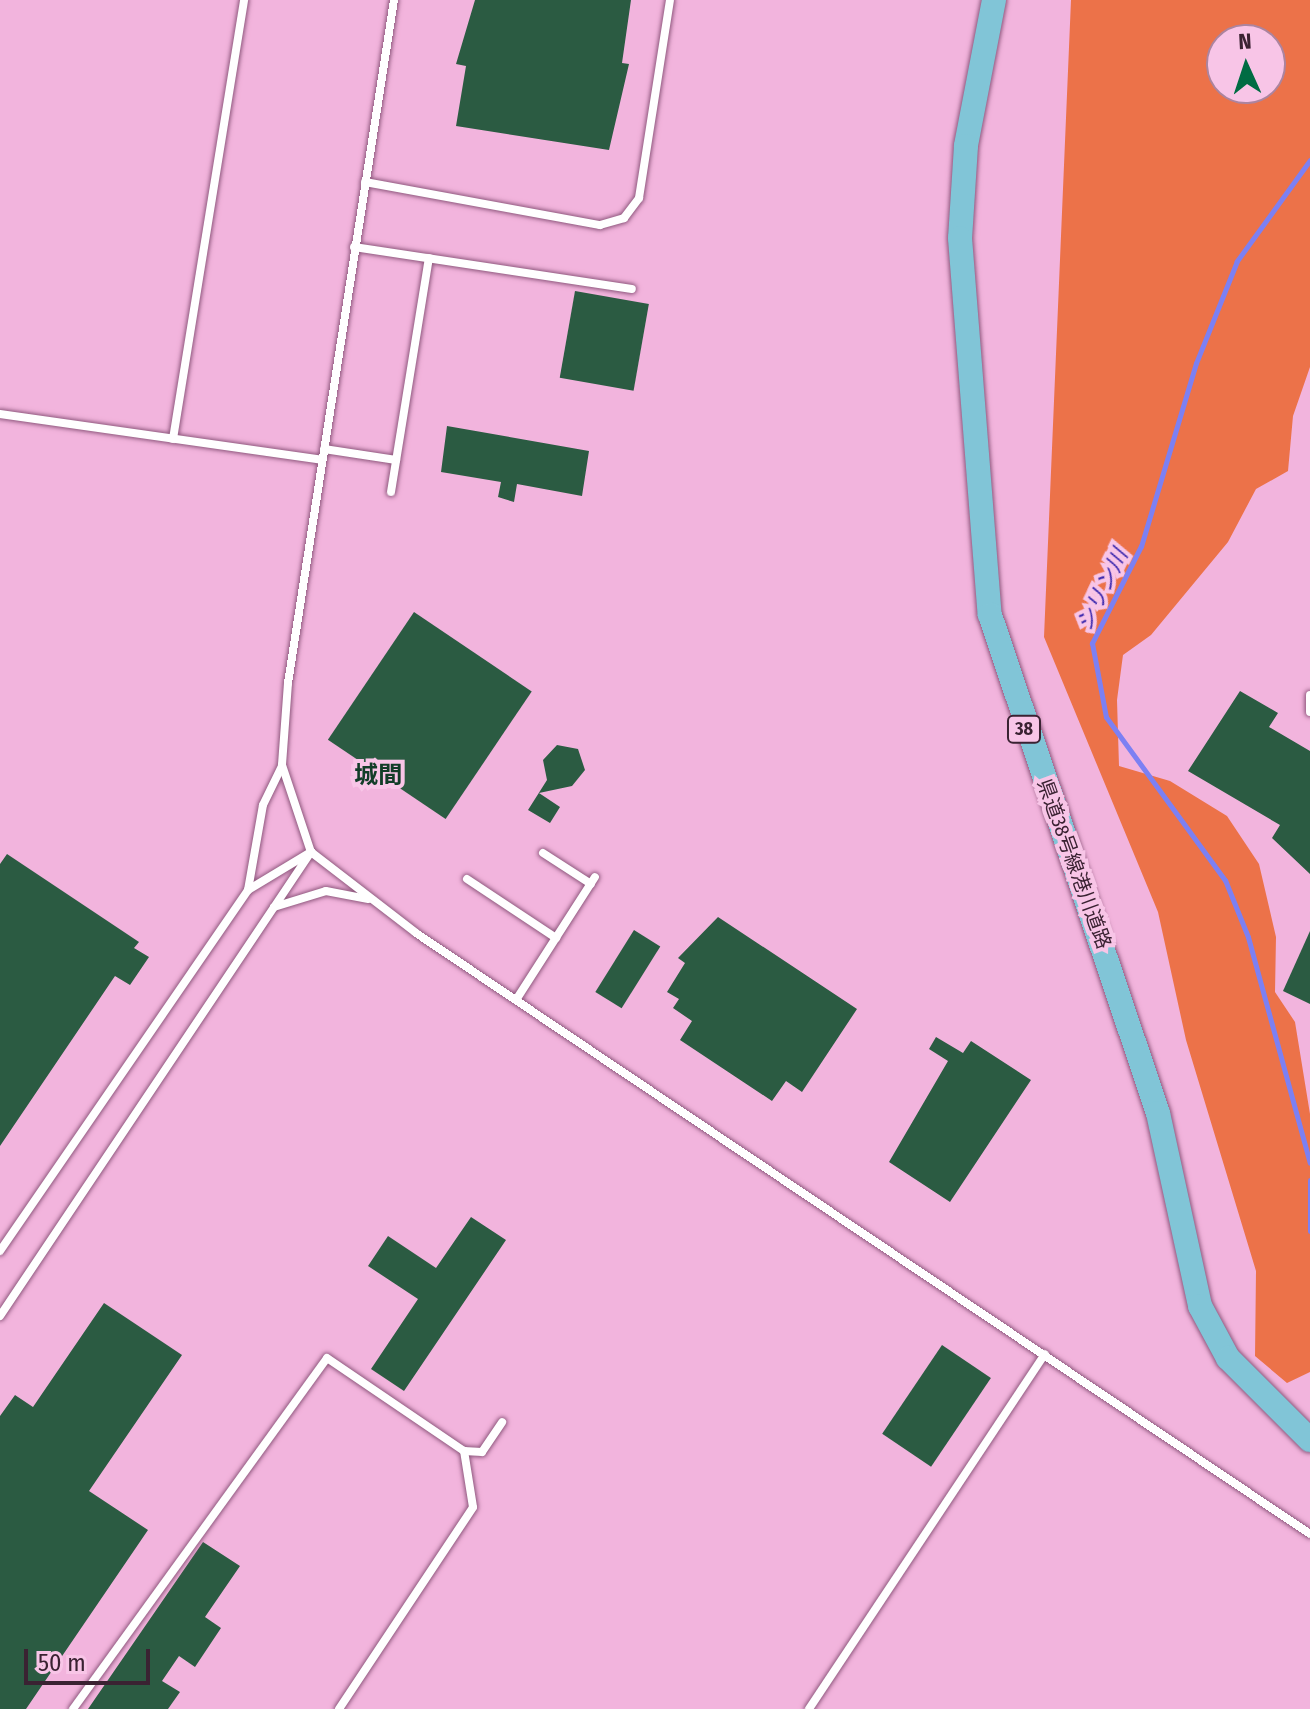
<!DOCTYPE html>
<meta charset="utf-8">
<style>
body{margin:0}
#map{position:relative;width:1310px;height:1709px;overflow:hidden;background:#f2b4dd;font-family:"Fira Sans Condensed","Noto Sans JP",sans-serif}
div>[style]{position:absolute}
[style*='--x']{left:calc(var(--x)*1px);top:calc(var(--y)*1px);width:calc(var(--w)*1px);rotate:calc(var(--a)*1deg)}
.green>*{inset:0;background:#ec7249}
.stream>*{height:5px;margin:-2.5px;padding:0 2.5px;transform-origin:2.5px;border-radius:2.5px;background:#7c80f3}
.building>*{inset:0;background:#2b5b42;transform-origin:0 0}
.roads{filter:drop-shadow(0 0 2px #90597f) drop-shadow(0 0 2px #90597f)}
.lane>*{height:8px;margin:-4px;padding:0 4px;transform-origin:4px;border-radius:4px;background:#fff}
.primary>*{height:24px;margin:-12px;padding:0 12px;transform-origin:12px;border-radius:12px;background:#81c5d7}
span{translate:-50% -50%;white-space:nowrap;text-align:center;line-height:1.15;-webkit-text-stroke:8px #f8c5e7;paint-order:stroke}
.shield-label span{padding:2px 6px;background:#f8c5e7;border:2px solid;border-radius:6px;-webkit-text-stroke-width:0}
.shield-label{font-size:18px;color:#3a2232;font-weight:700}
.street-label{font-size:20px;color:#3a2232}
.water-label{font-size:22px;color:#3a27ad;font-style:italic}
.quarter-label{font-size:24px;color:#123d28;font-weight:700}
.north{position:absolute;left:1206px;top:24px;width:80px;height:80px;box-sizing:border-box;background:#f8c5e7;border:2px solid #ac849f;border-radius:50%;rotate:357deg;font-size:22px;font-weight:700;line-height:32px;text-align:center;color:#3a2232}
.north::after{content:'';display:block;margin:auto;width:28px;height:36px;background:#006c43;clip-path:polygon(50% 0,100% 100%,50% 72%,0 100%)}
.scale{position:absolute;left:24px;top:1649px;width:126px;height:36px;box-sizing:border-box;border:4px solid #3a2232;border-top:0;padding-left:10px;font-size:24px;line-height:28px;white-space:nowrap;color:#3a2232;-webkit-text-stroke:6px #f8c5e7;paint-order:stroke}
</style>
<div id="map">
<div class="green">
<div style="clip-path:polygon(evenodd,1071px 0,1310px 0,1310px 367px,1293px 416px,1288px 471px,1256px 489px,1228px 542px,1151px 635px,1123px 655px,1117px 700px,1119px 766px,1170px 781px,1227px 816px,1259px 864px,1276px 937px,1275px 992px,1295px 1022px,1310px 1114px,1310px 1372px,1287px 1383px,1255px 1356px,1256px 1271px,1186px 1040px,1158px 912px,1044px 637px,1071px 0,1270px 40px,1270px 88px,1222px 88px,1222px 40px,1270px 40px)"></div>
</div>
<div class="stream">
<div style="--x:1310;--y:160;--w:125;--a:125.9"></div>
<div style="--x:1237;--y:261;--w:110;--a:111.9"></div>
<div style="--x:1196;--y:363;--w:191;--a:106.7"></div>
<div style="--x:1141;--y:546;--w:109;--a:116.8"></div>
<div style="--x:1092;--y:643;--w:75;--a:79.3"></div>
<div style="--x:1106;--y:717;--w:202;--a:53.9"></div>
<div style="--x:1225;--y:880;--w:61;--a:68"></div>
<div style="--x:1248;--y:937;--w:234;--a:74.7"></div>
<div style="--x:1310;--y:1180;--w:51;--a:90"></div>
</div>
<div class="building">
<div style="clip-path:polygon(475px 0,631px 0,622px 63px,629px 64px,609px 150px,456px 126px,466px 66px,456px 64px)"></div>
<div style="left:575px;top:291px;width:75px;height:88px;rotate:10deg"></div>
<div style="clip-path:polygon(447px 426px,589px 451px,582px 496px,517px 484px,514px 502px,498px 497px,501px 482px,441px 472px)"></div>
<div style="left:414px;top:612px;width:142px;height:154px;rotate:34deg"></div>
<div style="clip-path:polygon(1240px 691px,1278px 713px,1269px 727px,1310px 751px,1310px 874px,1272px 838px,1280px 825px,1188px 771px)"></div>
<div style="clip-path:polygon(557px 745px,578px 749px,585px 770px,572px 786px,539px 793px,560px 807px,550px 823px,528px 810px,547px 780px,543px 760px)"></div>
<div style="clip-path:polygon(7px 854px,139px 942px,134px 948px,149px 957px,130px 985px,115px 976px,0 1146px,0 864px)"></div>
<div style="clip-path:polygon(718px 917px,857px 1009px,802px 1092px,786px 1081px,772px 1101px,680px 1040px,692px 1021px,673px 1008px,679px 999px,667px 992px,685px 963px,678px 958px)"></div>
<div style="left:634px;top:930px;width:31px;height:73px;rotate:32deg"></div>
<div style="clip-path:polygon(1310px 931px,1310px 1004px,1283px 991px)"></div>
<div style="clip-path:polygon(936px 1037px,963px 1053px,971px 1041px,1031px 1080px,950px 1202px,889px 1162px,948px 1061px,929px 1049px)"></div>
<div style="clip-path:polygon(471px 1217px,506px 1240px,404px 1391px,371px 1369px,418px 1299px,368px 1266px,388px 1236px,436px 1268px)"></div>
<div style="clip-path:polygon(104px 1303px,182px 1355px,89px 1491px,148px 1530px,26px 1709px,0 1709px,0 1416px,15px 1395px,33px 1407px)"></div>
<div style="left:942px;top:1345px;width:59px;height:107px;rotate:34deg"></div>
<div style="clip-path:polygon(203px 1542px,240px 1566px,205px 1617px,221px 1628px,195px 1667px,179px 1656px,162px 1681px,180px 1692px,168px 1709px,88px 1709px)"></div>
</div>
<div class="roads">
<div class="lane">
<div style="--x:394;--y:0;--w:691;--a:98.82"></div>
<div style="--x:288;--y:683;--w:82;--a:94.2"></div>
<div style="--x:282;--y:765;--w:92;--a:71.6"></div>
<div style="--x:311;--y:852;--w:133;--a:37.6"></div>
<div style="--x:416;--y:933;--w:1077;--a:33.91"></div>
<div style="--x:365;--y:182;--w:239;--a:10.4"></div>
<div style="--x:600;--y:225;--w:25;--a:-16"></div>
<div style="--x:624;--y:218;--w:25;--a:-53"></div>
<div style="--x:639;--y:198;--w:200;--a:-81.1"></div>
<div style="--x:354;--y:247;--w:281;--a:8.6"></div>
<div style="--x:0;--y:414;--w:325;--a:8.1"></div>
<div style="--x:173;--y:439;--w:445;--a:-80.8"></div>
<div style="--x:324;--y:449;--w:73;--a:8.7"></div>
<div style="--x:391;--y:492;--w:237;--a:-80.8"></div>
<div style="--x:1310;--y:695;--w:17;--a:90"></div>
<div style="--x:543;--y:853;--w:57;--a:32.9"></div>
<div style="--x:467;--y:879;--w:107;--a:33.5"></div>
<div style="--x:248;--y:890;--w:86;--a:-80"></div>
<div style="--x:263;--y:805;--w:43;--a:-64"></div>
<div style="--x:274;--y:907;--w:54;--a:-17.1"></div>
<div style="--x:326;--y:891;--w:43;--a:10.8"></div>
<div style="--x:516;--y:1000;--w:146;--a:-57.3"></div>
<div style="--x:0;--y:1251;--w:438;--a:-55.5"></div>
<div style="--x:248;--y:890;--w:74;--a:-31.1"></div>
<div style="--x:0;--y:1316;--w:559;--a:-56.17"></div>
<div style="--x:73;--y:1709;--w:433;--a:-54.1"></div>
<div style="--x:327;--y:1358;--w:166;--a:34.2"></div>
<div style="--x:464;--y:1451;--w:18;--a:3"></div>
<div style="--x:482;--y:1452;--w:36;--a:-56"></div>
<div style="--x:339;--y:1709;--w:242;--a:-56.4"></div>
<div style="--x:473;--y:1507;--w:57;--a:-99.1"></div>
<div style="--x:809;--y:1709;--w:426;--a:-56.4"></div>
</div>
<div class="primary">
<div style="--x:994;--y:0;--w:149;--a:100.9"></div>
<div style="--x:966;--y:146;--w:92;--a:93.7"></div>
<div style="--x:960;--y:238;--w:378;--a:85.5"></div>
<div style="--x:990;--y:615;--w:526;--a:71.36"></div>
<div style="--x:1158;--y:1113;--w:198;--a:77.7"></div>
<div style="--x:1200;--y:1306;--w:59;--a:61.7"></div>
<div style="--x:1228;--y:1358;--w:116;--a:45"></div>
</div>
</div>
<div class="shield-label">
<span style="left:1024px;top:729px">38</span>
</div>
<div class="street-label">
<span style="left:1074px;top:864px;rotate:70deg">県道38号線港川道路</span>
</div>
<div class="water-label">
<span style="left:1102px;top:590px;rotate:-64deg">シリン川</span>
</div>
<div class="quarter-label">
<span style="left:378px;top:776px">城間</span>
</div>
<div class="north">N</div>
<div class="scale">50 m</div>
</div>
